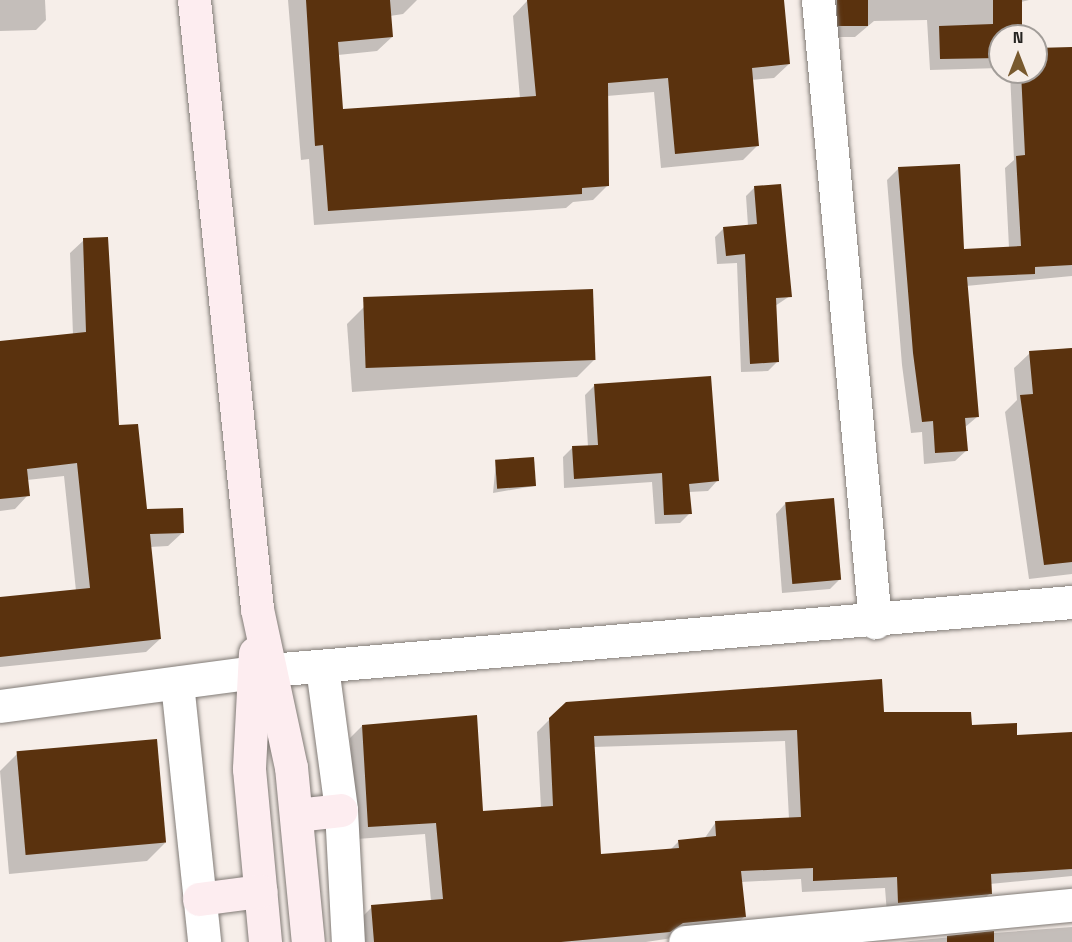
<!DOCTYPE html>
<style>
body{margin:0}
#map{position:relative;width:1072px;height:942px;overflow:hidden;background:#f6eee9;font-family:"Space Grotesk",sans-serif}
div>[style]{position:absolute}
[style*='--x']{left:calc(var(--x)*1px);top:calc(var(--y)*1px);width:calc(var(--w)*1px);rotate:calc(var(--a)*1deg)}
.shadow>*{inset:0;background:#0003}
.building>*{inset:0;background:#5a320e;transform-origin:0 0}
.roads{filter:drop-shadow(0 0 2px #817b76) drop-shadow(0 0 2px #817b76)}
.street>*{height:33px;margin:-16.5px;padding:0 16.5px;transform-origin:16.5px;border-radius:16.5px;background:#fff}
.secondary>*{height:33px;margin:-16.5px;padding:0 16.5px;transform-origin:16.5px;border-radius:16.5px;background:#fdedf0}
span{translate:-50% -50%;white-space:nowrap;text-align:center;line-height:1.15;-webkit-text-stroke:6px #f6eee9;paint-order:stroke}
.north{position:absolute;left:988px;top:24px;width:60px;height:60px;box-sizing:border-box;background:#f6eee9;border:2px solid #a29d99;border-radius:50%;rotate:0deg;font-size:16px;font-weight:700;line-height:24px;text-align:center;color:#252321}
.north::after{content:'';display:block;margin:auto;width:21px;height:27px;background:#78592e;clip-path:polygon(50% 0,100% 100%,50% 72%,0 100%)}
</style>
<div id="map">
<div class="shadow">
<div style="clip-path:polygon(0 0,45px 0,46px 20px,36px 30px,0 31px)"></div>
<div style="clip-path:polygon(288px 0,417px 0,403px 14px,390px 16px,392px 37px,377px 51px,338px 55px,342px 111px,520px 99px,513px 16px,527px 1px,537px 0,783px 0,789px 64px,774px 78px,751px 80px,758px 145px,743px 160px,661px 168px,654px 92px,607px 96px,607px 186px,593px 200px,573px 202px,566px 208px,314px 225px,309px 159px,301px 160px)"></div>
<div style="clip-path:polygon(826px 0,1029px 0,1021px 2px,1021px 36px,1000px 36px,1000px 68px,930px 70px,927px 20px,874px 21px,855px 37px,828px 37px)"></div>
<div style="clip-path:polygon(1072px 48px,1072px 276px,966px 286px,977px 417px,964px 428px,967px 450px,955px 461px,924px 464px,922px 432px,911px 433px,902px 365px,887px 180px,899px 168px,962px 250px,1009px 248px,1005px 168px,1014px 160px,1010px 72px,1036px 72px,1036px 50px)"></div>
<div style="clip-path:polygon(755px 187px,790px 296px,775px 306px,777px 362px,768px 371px,741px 372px,737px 263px,717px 264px,715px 237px,724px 228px,748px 226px,746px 196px)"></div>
<div style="clip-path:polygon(84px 240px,117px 427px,146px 510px,182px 533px,168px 546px,150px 547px,160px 639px,146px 652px,0 667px,0 598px,76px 591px,64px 476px,27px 480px,28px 495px,15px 509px,0 511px,0 345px,73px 335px,70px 253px)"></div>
<div style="clip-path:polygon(365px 306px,594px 360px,577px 377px,352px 392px,347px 324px)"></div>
<div style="clip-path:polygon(1072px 348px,1072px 574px,1029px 579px,1005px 412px,1017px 400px,1014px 368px,1030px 353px)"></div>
<div style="clip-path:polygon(594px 386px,717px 481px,708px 491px,689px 492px,690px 513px,680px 523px,655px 524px,652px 482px,564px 488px,563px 457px,572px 448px,588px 447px,585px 395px)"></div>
<div style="clip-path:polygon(496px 461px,534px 486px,493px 493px)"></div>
<div style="clip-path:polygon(785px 504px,840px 579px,830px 589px,782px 593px,776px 514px)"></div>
<div style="clip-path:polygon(evenodd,882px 713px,1016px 736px,1072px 734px,1072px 876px,990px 884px,990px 893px,978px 905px,887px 914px,885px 888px,802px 892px,801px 879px,741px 882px,744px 917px,732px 929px,646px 942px,362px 942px,360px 919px,372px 907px,431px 901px,425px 834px,357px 839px,350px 738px,362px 726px,481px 812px,541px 808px,537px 732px,550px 719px,882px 713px,785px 741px,789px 819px,716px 822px,704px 839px,679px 841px,670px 850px,600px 856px,593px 747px,785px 741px)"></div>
<div style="clip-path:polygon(17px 754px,165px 843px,147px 861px,9px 874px,0 771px)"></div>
<div style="clip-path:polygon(1072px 927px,1072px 942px,900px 942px,994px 933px)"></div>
</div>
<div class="building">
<div style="clip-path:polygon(306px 0,390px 0,393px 37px,338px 42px,343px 109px,536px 96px,527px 0,784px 0,790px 64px,752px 68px,759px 146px,675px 154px,668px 78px,608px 83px,609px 186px,582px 188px,582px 194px,328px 211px,323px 145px,315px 146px)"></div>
<div style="left:837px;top:0;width:31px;height:26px"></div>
<div style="clip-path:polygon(993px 0,1022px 0,1022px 36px,1000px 36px,1000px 58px,940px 59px,939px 26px,993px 24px)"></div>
<div style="clip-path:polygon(1072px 47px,1072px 265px,1035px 267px,1035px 274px,967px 277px,979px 417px,965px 418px,968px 451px,935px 453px,933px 421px,922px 422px,913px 353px,898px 167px,960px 164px,964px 249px,1021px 246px,1016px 156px,1025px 155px,1021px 72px,1036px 72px,1036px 48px)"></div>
<div style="clip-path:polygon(781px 184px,792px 297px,776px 298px,779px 362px,750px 364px,745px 254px,726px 256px,723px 227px,757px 224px,754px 186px)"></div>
<div style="clip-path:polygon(108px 237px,119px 425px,138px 424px,147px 509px,183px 508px,184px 533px,150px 534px,161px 639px,0 657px,0 597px,90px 588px,77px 463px,27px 469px,30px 496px,0 499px,0 341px,86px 332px,83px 238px)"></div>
<div style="left:593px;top:289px;width:71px;height:230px;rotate:88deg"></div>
<div style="clip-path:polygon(1072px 348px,1072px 562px,1044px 565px,1020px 395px,1033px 394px,1029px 351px)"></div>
<div style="clip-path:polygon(711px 376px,719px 481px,689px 484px,692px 514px,664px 515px,662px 473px,574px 479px,572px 446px,598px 445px,594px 384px)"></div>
<div style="left:534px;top:457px;width:29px;height:39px;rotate:86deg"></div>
<div style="left:834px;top:498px;width:82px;height:49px;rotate:85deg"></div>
<div style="clip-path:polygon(evenodd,882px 679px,884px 712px,971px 712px,972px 725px,1017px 723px,1017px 735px,1072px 732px,1072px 869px,991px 874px,992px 894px,898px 903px,897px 877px,813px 881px,813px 868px,741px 871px,746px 917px,683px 923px,670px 932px,561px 942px,374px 942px,371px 905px,443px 899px,436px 823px,368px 827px,362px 725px,477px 715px,483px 811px,553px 806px,549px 718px,566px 702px,882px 679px,797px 730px,801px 817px,715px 821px,716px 836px,678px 840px,679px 848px,601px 854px,594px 736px,797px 730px)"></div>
<div style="left:157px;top:739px;width:104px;height:141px;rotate:85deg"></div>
<div style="clip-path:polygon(994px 931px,994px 942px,947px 942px,947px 936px)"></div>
</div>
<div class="roads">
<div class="street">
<div style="--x:818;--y:0;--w:625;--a:84.76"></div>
<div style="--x:322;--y:667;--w:144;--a:82.4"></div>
<div style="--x:341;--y:810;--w:132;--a:87"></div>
<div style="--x:177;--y:683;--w:260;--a:84"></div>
<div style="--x:0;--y:706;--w:272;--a:-7.6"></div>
<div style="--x:270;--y:670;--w:805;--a:-4.85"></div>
<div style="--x:685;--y:942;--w:389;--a:-5.5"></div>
</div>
<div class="secondary">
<div style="--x:194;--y:0;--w:612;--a:84.09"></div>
<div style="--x:257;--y:609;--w:162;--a:77.9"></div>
<div style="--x:291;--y:767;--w:176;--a:84.5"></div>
<div style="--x:255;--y:653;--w:116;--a:93"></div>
<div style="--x:249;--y:769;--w:174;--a:84.7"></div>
<div style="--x:296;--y:815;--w:45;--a:-6.3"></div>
<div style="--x:199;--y:899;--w:62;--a:-7.5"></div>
</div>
</div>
<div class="north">N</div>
</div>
